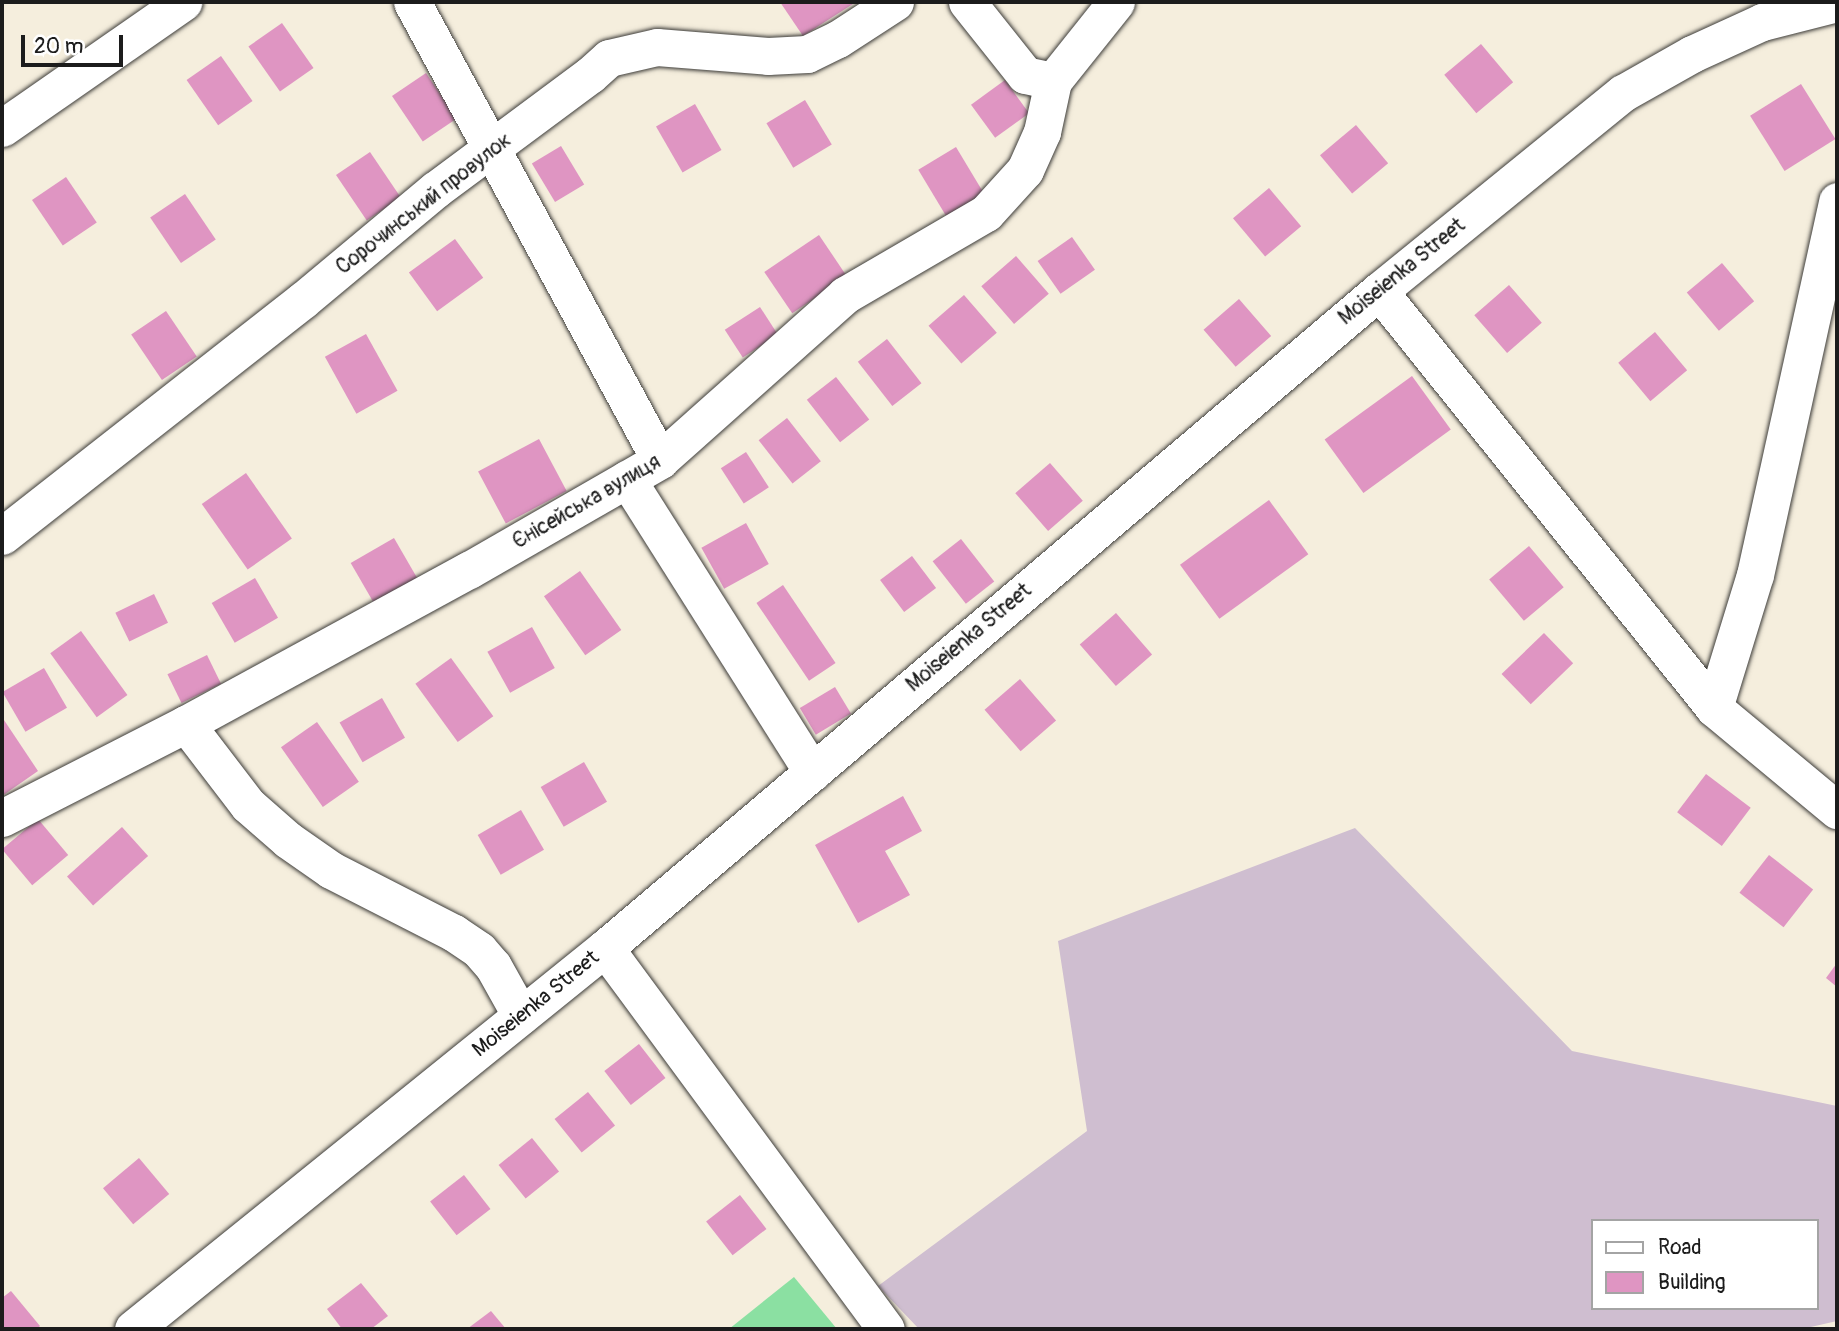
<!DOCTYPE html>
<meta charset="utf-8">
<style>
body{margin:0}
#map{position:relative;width:1839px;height:1331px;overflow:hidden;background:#f5eedd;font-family:Pangolin,sans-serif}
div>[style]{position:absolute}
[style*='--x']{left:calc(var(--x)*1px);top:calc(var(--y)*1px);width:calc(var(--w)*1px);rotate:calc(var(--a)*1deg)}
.industrial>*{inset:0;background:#cfbed0}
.green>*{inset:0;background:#8be0a2}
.building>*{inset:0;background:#df95c2;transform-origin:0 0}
.roads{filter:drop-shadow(0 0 2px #3d3c39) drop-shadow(0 0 2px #3d3c39)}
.minor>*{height:37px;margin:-18.5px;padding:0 18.5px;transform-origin:18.5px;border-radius:18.5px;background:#fff}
span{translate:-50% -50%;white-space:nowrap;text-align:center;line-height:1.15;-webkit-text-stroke:7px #fff;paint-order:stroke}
.street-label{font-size:21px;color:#1c1c1c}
.frame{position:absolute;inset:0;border:4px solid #1c1c1c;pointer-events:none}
.legend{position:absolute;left:1591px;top:1219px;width:228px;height:91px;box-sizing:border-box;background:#fff;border:2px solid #a4a4a4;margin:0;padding:9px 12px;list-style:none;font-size:21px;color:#1c1c1c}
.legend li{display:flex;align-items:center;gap:14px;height:35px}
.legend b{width:35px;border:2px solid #a4a4a4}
.scale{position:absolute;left:21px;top:35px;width:102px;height:32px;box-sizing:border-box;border:4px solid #1c1c1c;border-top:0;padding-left:9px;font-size:21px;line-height:24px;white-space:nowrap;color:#1c1c1c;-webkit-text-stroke:5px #fff;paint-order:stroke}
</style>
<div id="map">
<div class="industrial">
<div style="clip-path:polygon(evenodd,1355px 828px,1572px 1051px,1837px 1106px,1837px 1321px,1802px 1329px,919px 1329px,878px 1286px,1087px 1131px,1058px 941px,1355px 828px,1592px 1221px,1816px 1221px,1816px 1308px,1592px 1308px,1592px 1221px)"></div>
</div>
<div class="green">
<div style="clip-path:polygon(794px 1277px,837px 1329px,729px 1329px)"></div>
</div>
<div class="building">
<div style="clip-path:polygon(780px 2px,856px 2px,803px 36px)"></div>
<div style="left:282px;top:23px;width:55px;height:41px;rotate:55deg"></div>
<div style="left:1481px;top:44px;width:50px;height:48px;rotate:50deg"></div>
<div style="left:221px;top:56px;width:55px;height:42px;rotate:55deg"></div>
<div style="left:426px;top:73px;width:55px;height:41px;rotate:56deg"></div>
<div style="left:1005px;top:80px;width:41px;height:42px;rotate:54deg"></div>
<div style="left:1801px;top:84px;width:65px;height:60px;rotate:58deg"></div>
<div style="left:805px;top:100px;width:52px;height:45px;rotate:59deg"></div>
<div style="left:695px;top:104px;width:53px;height:45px;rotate:60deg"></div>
<div style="left:1356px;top:125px;width:50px;height:47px;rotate:50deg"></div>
<div style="left:561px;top:146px;width:45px;height:34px;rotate:59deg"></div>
<div style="left:956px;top:147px;width:54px;height:44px;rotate:59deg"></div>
<div style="left:370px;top:152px;width:55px;height:41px;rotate:56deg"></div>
<div style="left:66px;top:177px;width:55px;height:41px;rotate:56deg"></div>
<div style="left:1269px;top:188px;width:50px;height:47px;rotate:50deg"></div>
<div style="left:185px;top:194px;width:55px;height:42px;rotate:56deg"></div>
<div style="left:819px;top:235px;width:50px;height:66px;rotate:56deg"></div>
<div style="left:1072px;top:237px;width:40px;height:42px;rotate:55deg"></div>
<div style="left:455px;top:239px;width:48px;height:57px;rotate:54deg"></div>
<div style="left:1016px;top:256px;width:50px;height:46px;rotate:49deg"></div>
<div style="left:1722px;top:263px;width:50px;height:46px;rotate:50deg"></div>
<div style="left:1509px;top:285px;width:50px;height:46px;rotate:49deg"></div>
<div style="left:964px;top:295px;width:50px;height:47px;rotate:49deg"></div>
<div style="left:1239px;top:299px;width:49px;height:47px;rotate:49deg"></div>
<div style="left:760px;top:307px;width:33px;height:42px;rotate:57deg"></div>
<div style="left:166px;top:311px;width:55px;height:42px;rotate:56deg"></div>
<div style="left:1655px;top:332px;width:50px;height:48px;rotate:50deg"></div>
<div style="left:366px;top:334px;width:65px;height:47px;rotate:61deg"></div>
<div style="left:887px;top:339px;width:56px;height:37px;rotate:52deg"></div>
<div style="left:1412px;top:376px;width:66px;height:108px;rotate:54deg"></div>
<div style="left:836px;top:377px;width:54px;height:37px;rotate:52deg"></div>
<div style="left:787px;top:418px;width:55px;height:36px;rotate:52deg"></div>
<div style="left:539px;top:439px;width:59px;height:69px;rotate:62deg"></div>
<div style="left:746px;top:452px;width:42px;height:30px;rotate:57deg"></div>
<div style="left:1050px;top:463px;width:50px;height:46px;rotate:49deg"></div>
<div style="left:246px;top:473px;width:80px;height:54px;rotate:55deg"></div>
<div style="left:1269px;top:500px;width:67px;height:110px;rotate:54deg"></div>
<div style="left:746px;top:523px;width:47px;height:51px;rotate:61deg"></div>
<div style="left:394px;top:538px;width:46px;height:50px;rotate:60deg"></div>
<div style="left:961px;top:539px;width:54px;height:36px;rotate:52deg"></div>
<div style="left:1529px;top:546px;width:54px;height:52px;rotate:50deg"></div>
<div style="left:912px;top:556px;width:40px;height:40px;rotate:53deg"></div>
<div style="left:580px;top:571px;width:72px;height:44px;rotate:55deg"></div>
<div style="left:255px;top:578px;width:46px;height:50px;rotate:60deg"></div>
<div style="left:783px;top:585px;width:94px;height:32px;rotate:56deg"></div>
<div style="left:154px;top:594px;width:32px;height:43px;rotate:64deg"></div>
<div style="left:1116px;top:613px;width:55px;height:48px;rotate:49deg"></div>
<div style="left:532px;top:627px;width:47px;height:51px;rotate:61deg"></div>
<div style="left:81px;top:631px;width:79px;height:38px;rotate:54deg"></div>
<div style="left:1544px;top:633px;width:42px;height:59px;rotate:46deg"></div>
<div style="left:207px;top:655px;width:32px;height:44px;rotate:64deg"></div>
<div style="left:451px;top:658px;width:72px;height:44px;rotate:54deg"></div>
<div style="left:44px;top:668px;width:46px;height:48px;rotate:60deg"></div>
<div style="left:1020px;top:679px;width:55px;height:47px;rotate:49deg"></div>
<div style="left:835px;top:687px;width:31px;height:41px;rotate:59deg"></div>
<div style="left:382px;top:698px;width:46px;height:49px;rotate:60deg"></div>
<div style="clip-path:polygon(2px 717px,38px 771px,2px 796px)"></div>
<div style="left:317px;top:722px;width:73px;height:44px;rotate:55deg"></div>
<div style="left:584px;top:762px;width:46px;height:50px;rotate:60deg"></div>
<div style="left:1706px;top:774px;width:56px;height:48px;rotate:37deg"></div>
<div style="clip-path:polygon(903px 796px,922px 831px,885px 851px,910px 895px,858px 923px,815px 845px)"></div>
<div style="left:521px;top:810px;width:46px;height:50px;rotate:60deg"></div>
<div style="left:38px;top:819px;width:47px;height:47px;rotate:50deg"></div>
<div style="left:122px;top:827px;width:39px;height:74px;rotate:48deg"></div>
<div style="left:1769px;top:855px;width:56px;height:48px;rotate:38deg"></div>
<div style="clip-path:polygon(1837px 963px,1837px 987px,1826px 978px)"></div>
<div style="left:639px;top:1044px;width:43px;height:44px;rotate:52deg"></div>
<div style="left:588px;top:1092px;width:43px;height:43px;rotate:51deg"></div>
<div style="left:532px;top:1138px;width:43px;height:43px;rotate:51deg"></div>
<div style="left:139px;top:1158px;width:47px;height:47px;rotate:50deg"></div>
<div style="left:464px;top:1175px;width:43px;height:43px;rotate:52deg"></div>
<div style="left:740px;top:1195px;width:43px;height:43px;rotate:52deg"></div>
<div style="clip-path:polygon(361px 1283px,388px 1316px,371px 1329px,342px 1329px,327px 1309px)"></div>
<div style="clip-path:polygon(11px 1291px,40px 1326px,37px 1329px,2px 1329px,2px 1298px)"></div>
<div style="clip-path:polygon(491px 1311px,506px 1329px,467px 1329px)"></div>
</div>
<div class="roads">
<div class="minor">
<div style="--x:412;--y:2;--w:521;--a:61.57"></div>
<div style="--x:967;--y:2;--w:93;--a:51.5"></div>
<div style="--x:1025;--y:75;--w:29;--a:12"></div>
<div style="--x:2;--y:128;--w:221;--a:-34.8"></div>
<div style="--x:1379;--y:291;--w:535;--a:51.22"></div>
<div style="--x:1714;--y:708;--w:160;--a:39.7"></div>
<div style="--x:627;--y:479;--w:347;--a:57.7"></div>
<div style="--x:2;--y:536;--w:382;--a:-38.1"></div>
<div style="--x:303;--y:300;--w:172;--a:-39.8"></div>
<div style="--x:435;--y:190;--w:193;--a:-36.6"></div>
<div style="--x:590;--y:75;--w:25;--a:-42"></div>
<div style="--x:609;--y:58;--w:49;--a:-12.9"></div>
<div style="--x:657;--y:47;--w:111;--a:4.6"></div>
<div style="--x:768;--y:56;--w:39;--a:-3"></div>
<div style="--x:807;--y:54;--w:34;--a:-26"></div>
<div style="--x:838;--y:39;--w:68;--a:-33"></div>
<div style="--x:1714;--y:708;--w:139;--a:-72.9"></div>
<div style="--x:1755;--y:575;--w:383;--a:-77.6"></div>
<div style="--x:186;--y:724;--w:102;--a:52.6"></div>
<div style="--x:248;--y:805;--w:53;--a:41.2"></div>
<div style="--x:288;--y:840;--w:52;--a:34.9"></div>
<div style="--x:331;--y:870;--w:138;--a:27.1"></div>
<div style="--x:454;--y:933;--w:30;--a:34"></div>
<div style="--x:479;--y:950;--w:21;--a:49"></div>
<div style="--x:493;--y:966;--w:57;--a:60.8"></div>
<div style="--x:2;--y:818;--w:207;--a:-27.1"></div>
<div style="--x:186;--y:724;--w:322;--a:-28.6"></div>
<div style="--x:469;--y:570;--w:220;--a:-29.9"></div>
<div style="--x:660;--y:460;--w:248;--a:-41.7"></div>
<div style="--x:845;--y:295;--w:163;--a:-30.2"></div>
<div style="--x:986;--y:213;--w:58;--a:-47.8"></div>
<div style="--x:1025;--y:170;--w:42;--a:-65.9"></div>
<div style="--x:1042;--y:132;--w:52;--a:-77.8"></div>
<div style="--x:1053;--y:81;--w:101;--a:-51.4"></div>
<div style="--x:605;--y:948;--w:473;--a:53.6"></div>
<div style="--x:133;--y:1329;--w:607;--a:-38.91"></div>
<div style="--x:605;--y:948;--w:1015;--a:-40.33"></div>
<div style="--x:1379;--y:291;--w:314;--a:-39.1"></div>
<div style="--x:1623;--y:93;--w:79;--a:-29.5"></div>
<div style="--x:1692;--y:54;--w:77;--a:-24.6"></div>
<div style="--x:1762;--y:22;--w:77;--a:-14.2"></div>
</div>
</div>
<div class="street-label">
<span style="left:424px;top:204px;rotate:-38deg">Сорочинський провулок</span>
<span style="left:1402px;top:272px;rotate:-39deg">Moiseienka Street</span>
<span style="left:587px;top:502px;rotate:-30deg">Єнісейська вулиця</span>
<span style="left:969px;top:638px;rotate:-40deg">Moiseienka Street</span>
<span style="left:536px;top:1004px;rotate:-39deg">Moiseienka Street</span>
</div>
<div class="frame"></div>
<ul class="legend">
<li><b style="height:9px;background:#fff"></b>Road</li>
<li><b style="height:19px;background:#df95c2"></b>Building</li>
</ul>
<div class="scale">20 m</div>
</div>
